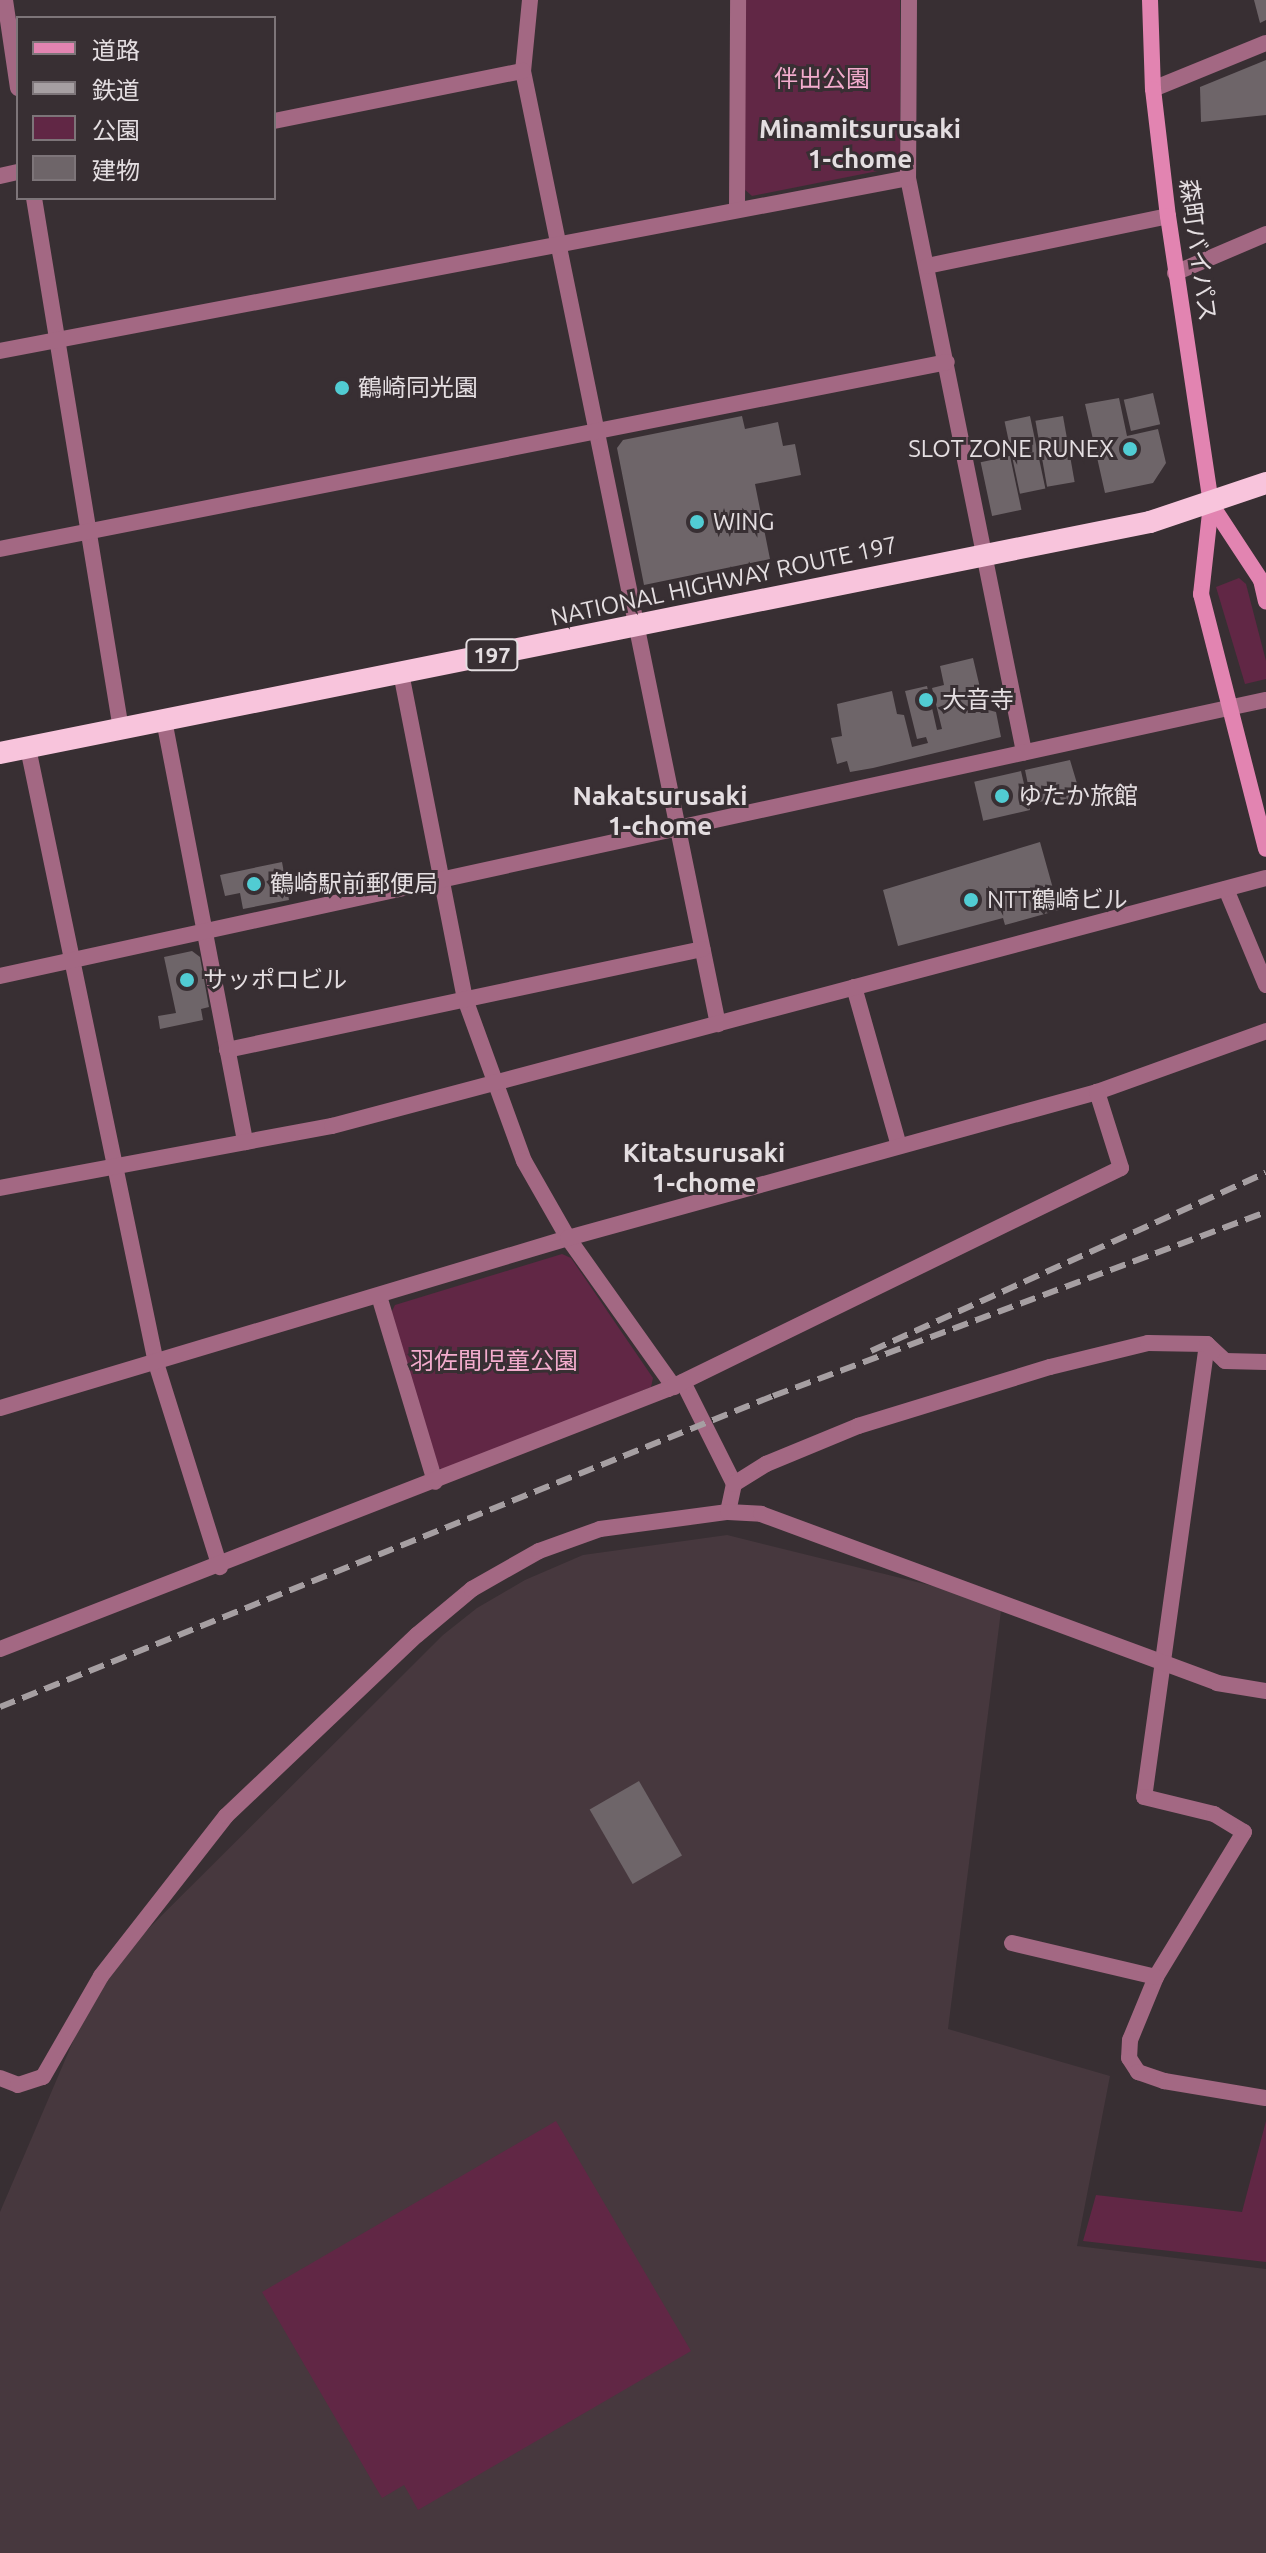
<!DOCTYPE html>
<meta charset="utf-8">
<style>
body{margin:0}
#map{position:relative;width:1266px;height:2553px;overflow:hidden;background:#382f33;font-family:Ubuntu,"Noto Sans JP",sans-serif}
div>[style]{position:absolute}
[style*='--x']{left:calc(var(--x)*1px);top:calc(var(--y)*1px);width:calc(var(--w)*1px);rotate:calc(var(--a)*1deg)}
.built>*{inset:0;background:#47383e}
.green>*{inset:0;background:#612745}
.building>*{inset:0;background:#6e6569;transform-origin:0 0}
.minor>*{height:16px;margin:-8px;padding:0 8px;transform-origin:8px;border-radius:8px;background:#a36883}
.tertiary>*{height:16px;margin:-8px;padding:0 8px;transform-origin:8px;border-radius:8px;background:#a36883}
.secondary>*{height:16px;margin:-8px;padding:0 8px;transform-origin:8px;border-radius:8px;background:#e284b1}
.trunk>*{height:22px;margin:-11px;padding:0 11px;transform-origin:11px;border-radius:11px;background:#f8c4dc}
.rail>*{height:6px;margin-top:-3px;transform-origin:0;background:repeating-linear-gradient(90deg,#a69fa2 0 16px,transparent 0 24px)}
.dots>*{width:22px;height:22px;translate:-50% -50%;box-sizing:border-box;border:4px solid #382f33;border-radius:50%}
span{translate:-50% -50%;white-space:nowrap;text-align:center;line-height:1.15;-webkit-text-stroke:6px #382f33;paint-order:stroke}
.shield-label span{padding:2px 6px;background:#382f33;border:2px solid;border-radius:6px;-webkit-text-stroke-width:0}
.shield-label{font-size:22px;color:#e4dee1;font-weight:700}
.park-label{font-size:24px;color:#f3accd}
.street-label{font-size:24px;color:#e4dee1}
.poi-label{font-size:24px;color:#e4dee1}
.left{translate:0 -50%;text-align:left}
.right{translate:-100% -50%;text-align:right}
.neighbourhood-label{font-size:26px;color:#e4dee1;font-weight:700}
.legend{position:absolute;left:16px;top:16px;width:260px;height:184px;box-sizing:border-box;background:#382f33;border:2px solid #7d7579;margin:0;padding:10px 14px;list-style:none;font-size:24px;color:#e4dee1}
.legend li{display:flex;align-items:center;gap:16px;height:40px}
.legend b{width:40px;border:2px solid #7d7579}
</style>
<div id="map">
<div class="built">
<div style="clip-path:polygon(727px 1535px,1002px 1603px,948px 2029px,1110px 2076px,1077px 2246px,1266px 2269px,1266px 2553px,0 2553px,0 2212px,101px 1976px,443px 1635px,477px 1608px,525px 1580px,583px 1555px)"></div>
</div>
<div class="green">
<div style="clip-path:polygon(745px 0,900px 0,900px 158px,893px 168px,752px 196px,743px 188px)"></div>
<div style="clip-path:polygon(1239px 578px,1246px 584px,1266px 661px,1266px 679px,1245px 684px,1216px 587px)"></div>
<div style="clip-path:polygon(562px 1254px,571px 1258px,653px 1378px,651px 1387px,445px 1471px,434px 1465px,390px 1315px,395px 1305px)"></div>
<div style="clip-path:polygon(556px 2121px,691px 2351px,418px 2510px,404px 2485px,382px 2498px,262px 2292px)"></div>
<div style="clip-path:polygon(1266px 2121px,1266px 2262px,1083px 2241px,1096px 2195px,1242px 2212px)"></div>
</div>
<div class="building">
<div style="clip-path:polygon(1254px 0,1266px 0,1266px 20px,1260px 23px)"></div>
<div style="clip-path:polygon(1266px 60px,1266px 115px,1201px 122px,1200px 87px)"></div>
<div style="left:1153px;top:393px;width:32px;height:30px;rotate:77deg"></div>
<div style="clip-path:polygon(1119px 398px,1127px 436px,1158px 429px,1166px 463px,1153px 483px,1105px 493px,1085px 404px)"></div>
<div style="clip-path:polygon(742px 416px,745px 429px,778px 422px,783px 446px,795px 444px,801px 475px,755px 484px,770px 559px,644px 585px,617px 448px,623px 440px)"></div>
<div style="left:1030px;top:416px;width:74px;height:26px;rotate:78deg"></div>
<div style="left:1063px;top:416px;width:67px;height:28px;rotate:80deg"></div>
<div style="left:1010px;top:456px;width:55px;height:30px;rotate:78deg"></div>
<div style="clip-path:polygon(973px 658px,985px 709px,996px 712px,1001px 737px,873px 768px,850px 772px,847px 761px,837px 764px,831px 738px,842px 736px,837px 704px,892px 691px,897px 714px,904px 715px,912px 747px,928px 743px,926px 737px,917px 739px,905px 691px,927px 686px,937px 730px,942px 729px,932px 688px,944px 685px,940px 666px)"></div>
<div style="clip-path:polygon(1070px 760px,1082px 800px,1062px 805px,1060px 797px,1032px 804px,1025px 770px)"></div>
<div style="left:1021px;top:771px;width:40px;height:48px;rotate:77deg"></div>
<div style="clip-path:polygon(1040px 842px,1059px 910px,1005px 925px,1003px 918px,898px 946px,883px 890px)"></div>
<div style="clip-path:polygon(282px 862px,289px 900px,243px 909px,240px 893px,225px 896px,220px 875px)"></div>
<div style="clip-path:polygon(192px 951px,200px 957px,209px 1007px,201px 1009px,203px 1020px,160px 1029px,158px 1016px,176px 1013px,164px 957px)"></div>
<div style="left:639px;top:1781px;width:86px;height:57px;rotate:60deg"></div>
</div>
<div class="minor">
<div style="--x:5;--y:0;--w:89;--a:81.6"></div>
<div style="--x:530;--y:0;--w:71;--a:95.6"></div>
<div style="--x:523;--y:71;--w:973;--a:78.44"></div>
<div style="--x:909;--y:0;--w:178;--a:90.3"></div>
<div style="--x:908;--y:178;--w:586;--a:78.57"></div>
<div style="--x:1153;--y:89;--w:122;--a:-22.2"></div>
<div style="--x:274;--y:121;--w:254;--a:-11.4"></div>
<div style="--x:0;--y:176;--w:18;--a:-13"></div>
<div style="--x:34;--y:198;--w:538;--a:80.7"></div>
<div style="--x:737;--y:210;--w:210;--a:-89.7"></div>
<div style="--x:927;--y:266;--w:246;--a:-11.7"></div>
<div style="--x:1175;--y:273;--w:99;--a:-23.2"></div>
<div style="--x:0;--y:351;--w:924;--a:-10.79"></div>
<div style="--x:0;--y:549;--w:965;--a:-11.17"></div>
<div style="--x:401;--y:673;--w:332;--a:78.9"></div>
<div style="--x:465;--y:999;--w:172;--a:70"></div>
<div style="--x:524;--y:1161;--w:89;--a:60.3"></div>
<div style="--x:568;--y:1238;--w:183;--a:54.6"></div>
<div style="--x:1228;--y:708;--w:39;--a:-12"></div>
<div style="--x:164;--y:720;--w:430;--a:79.1"></div>
<div style="--x:28;--y:748;--w:628;--a:78.24"></div>
<div style="--x:156;--y:1363;--w:214;--a:72.6"></div>
<div style="--x:1226;--y:889;--w:104;--a:67.4"></div>
<div style="--x:854;--y:987;--w:165;--a:74.2"></div>
<div style="--x:227;--y:1050;--w:486;--a:-12"></div>
<div style="--x:379;--y:1296;--w:194;--a:73.2"></div>
<div style="--x:1207;--y:1344;--w:457;--a:97.9"></div>
<div style="--x:1144;--y:1797;--w:72;--a:13.7"></div>
<div style="--x:1214;--y:1814;--w:35;--a:31"></div>
<div style="--x:1244;--y:1832;--w:170;--a:121.3"></div>
<div style="--x:1156;--y:1977;--w:68;--a:112.4"></div>
<div style="--x:1130;--y:2040;--w:18;--a:93"></div>
<div style="--x:1129;--y:2058;--w:17;--a:57"></div>
<div style="--x:1138;--y:2072;--w:28;--a:19"></div>
<div style="--x:1164;--y:2081;--w:103;--a:9.5"></div>
<div style="--x:683;--y:1382;--w:114;--a:63.4"></div>
<div style="--x:0;--y:1408;--w:593;--a:-16.66"></div>
<div style="--x:568;--y:1238;--w:549;--a:-15.43"></div>
<div style="--x:1097;--y:1092;--w:180;--a:-19.8"></div>
<div style="--x:728;--y:1512;--w:29;--a:-78"></div>
<div style="--x:734;--y:1484;--w:38;--a:-32"></div>
<div style="--x:766;--y:1464;--w:100;--a:-22.4"></div>
<div style="--x:858;--y:1426;--w:201;--a:-17.1"></div>
<div style="--x:1050;--y:1367;--w:101;--a:-13.8"></div>
<div style="--x:1148;--y:1343;--w:59;--a:1"></div>
<div style="--x:1207;--y:1344;--w:25;--a:43"></div>
<div style="--x:1225;--y:1361;--w:41;--a:1.4"></div>
<div style="--x:0;--y:1649;--w:717;--a:-21.27"></div>
<div style="--x:668;--y:1389;--w:504;--a:-26.01"></div>
<div style="--x:1121;--y:1168;--w:80;--a:-107.5"></div>
<div style="--x:1012;--y:1943;--w:148;--a:13.3"></div>
</div>
<div class="tertiary">
<div style="--x:0;--y:976;--w:1257;--a:-12.31"></div>
<div style="--x:0;--y:1188;--w:338;--a:-10.6"></div>
<div style="--x:332;--y:1126;--w:966;--a:-14.87"></div>
<div style="--x:0;--y:2078;--w:19;--a:21"></div>
<div style="--x:18;--y:2085;--w:26;--a:-18"></div>
<div style="--x:43;--y:2077;--w:116;--a:-60.1"></div>
<div style="--x:101;--y:1976;--w:203;--a:-52"></div>
<div style="--x:226;--y:1816;--w:263;--a:-43.5"></div>
<div style="--x:417;--y:1635;--w:72;--a:-39.9"></div>
<div style="--x:472;--y:1589;--w:77;--a:-29.6"></div>
<div style="--x:539;--y:1551;--w:65;--a:-19.8"></div>
<div style="--x:600;--y:1529;--w:129;--a:-7.6"></div>
<div style="--x:728;--y:1512;--w:33;--a:3"></div>
<div style="--x:761;--y:1514;--w:486;--a:20.3"></div>
<div style="--x:1217;--y:1683;--w:50;--a:9.3"></div>
</div>
<div class="secondary">
<div style="--x:1150;--y:0;--w:89;--a:88.1"></div>
<div style="--x:1153;--y:89;--w:128;--a:83.3"></div>
<div style="--x:1168;--y:216;--w:291;--a:81.5"></div>
<div style="--x:1211;--y:504;--w:91;--a:96.3"></div>
<div style="--x:1201;--y:594;--w:263;--a:75.7"></div>
<div style="--x:1211;--y:504;--w:91;--a:56.7"></div>
<div style="--x:1261;--y:580;--w:22;--a:77"></div>
</div>
<div class="trunk">
<div style="--x:0;--y:753;--w:1173;--a:-11.36"></div>
<div style="--x:1150;--y:522;--w:122;--a:-18.6"></div>
</div>
<div class="rail">
<div style="--x:871;--y:1351;--w:433;--a:-24.3"></div>
<div style="--x:0;--y:1707;--w:833;--a:-21.92"></div>
<div style="--x:773;--y:1396;--w:526;--a:-20.47"></div>
</div>
<div class="dots">
<div style="left:342px;top:388px;background:#51ccd3"></div>
<div style="left:1130px;top:449px;background:#51ccd3"></div>
<div style="left:697px;top:522px;background:#51ccd3"></div>
<div style="left:926px;top:700px;background:#51ccd3"></div>
<div style="left:1002px;top:796px;background:#51ccd3"></div>
<div style="left:254px;top:884px;background:#51ccd3"></div>
<div style="left:971px;top:900px;background:#51ccd3"></div>
<div style="left:187px;top:980px;background:#51ccd3"></div>
</div>
<div class="shield-label">
<span style="left:492px;top:655px">197</span>
</div>
<div class="park-label">
<span style="left:822px;top:79px">伴出公園</span>
<span style="left:494px;top:1361px">羽佐間児童公園</span>
</div>
<div class="street-label">
<span style="left:1198px;top:250px;rotate:82deg">森町バイパス</span>
<span style="left:724px;top:581px;rotate:-12deg">NATIONAL HIGHWAY ROUTE 197</span>
</div>
<div class="poi-label">
<span class="left" style="left:358px;top:388px">鶴崎同光園</span>
<span class="right" style="left:1114px;top:449px">SLOT ZONE RUNEX</span>
<span class="left" style="left:713px;top:522px">WING</span>
<span class="left" style="left:942px;top:700px">大音寺</span>
<span class="left" style="left:1018px;top:796px">ゆたか旅館</span>
<span class="left" style="left:270px;top:884px">鶴崎駅前郵便局</span>
<span class="left" style="left:987px;top:900px">NTT鶴崎ビル</span>
<span class="left" style="left:203px;top:980px">サッポロビル</span>
</div>
<div class="neighbourhood-label">
<span style="left:860px;top:144px">Minamitsurusaki<br>1-chome</span>
<span style="left:660px;top:811px">Nakatsurusaki<br>1-chome</span>
<span style="left:704px;top:1168px">Kitatsurusaki<br>1-chome</span>
</div>
<ul class="legend">
<li><b style="height:10px;background:#e284b1"></b>道路</li>
<li><b style="height:10px;background:#a69fa2"></b>鉄道</li>
<li><b style="height:22px;background:#612745"></b>公園</li>
<li><b style="height:22px;background:#6e6569"></b>建物</li>
</ul>
</div>
